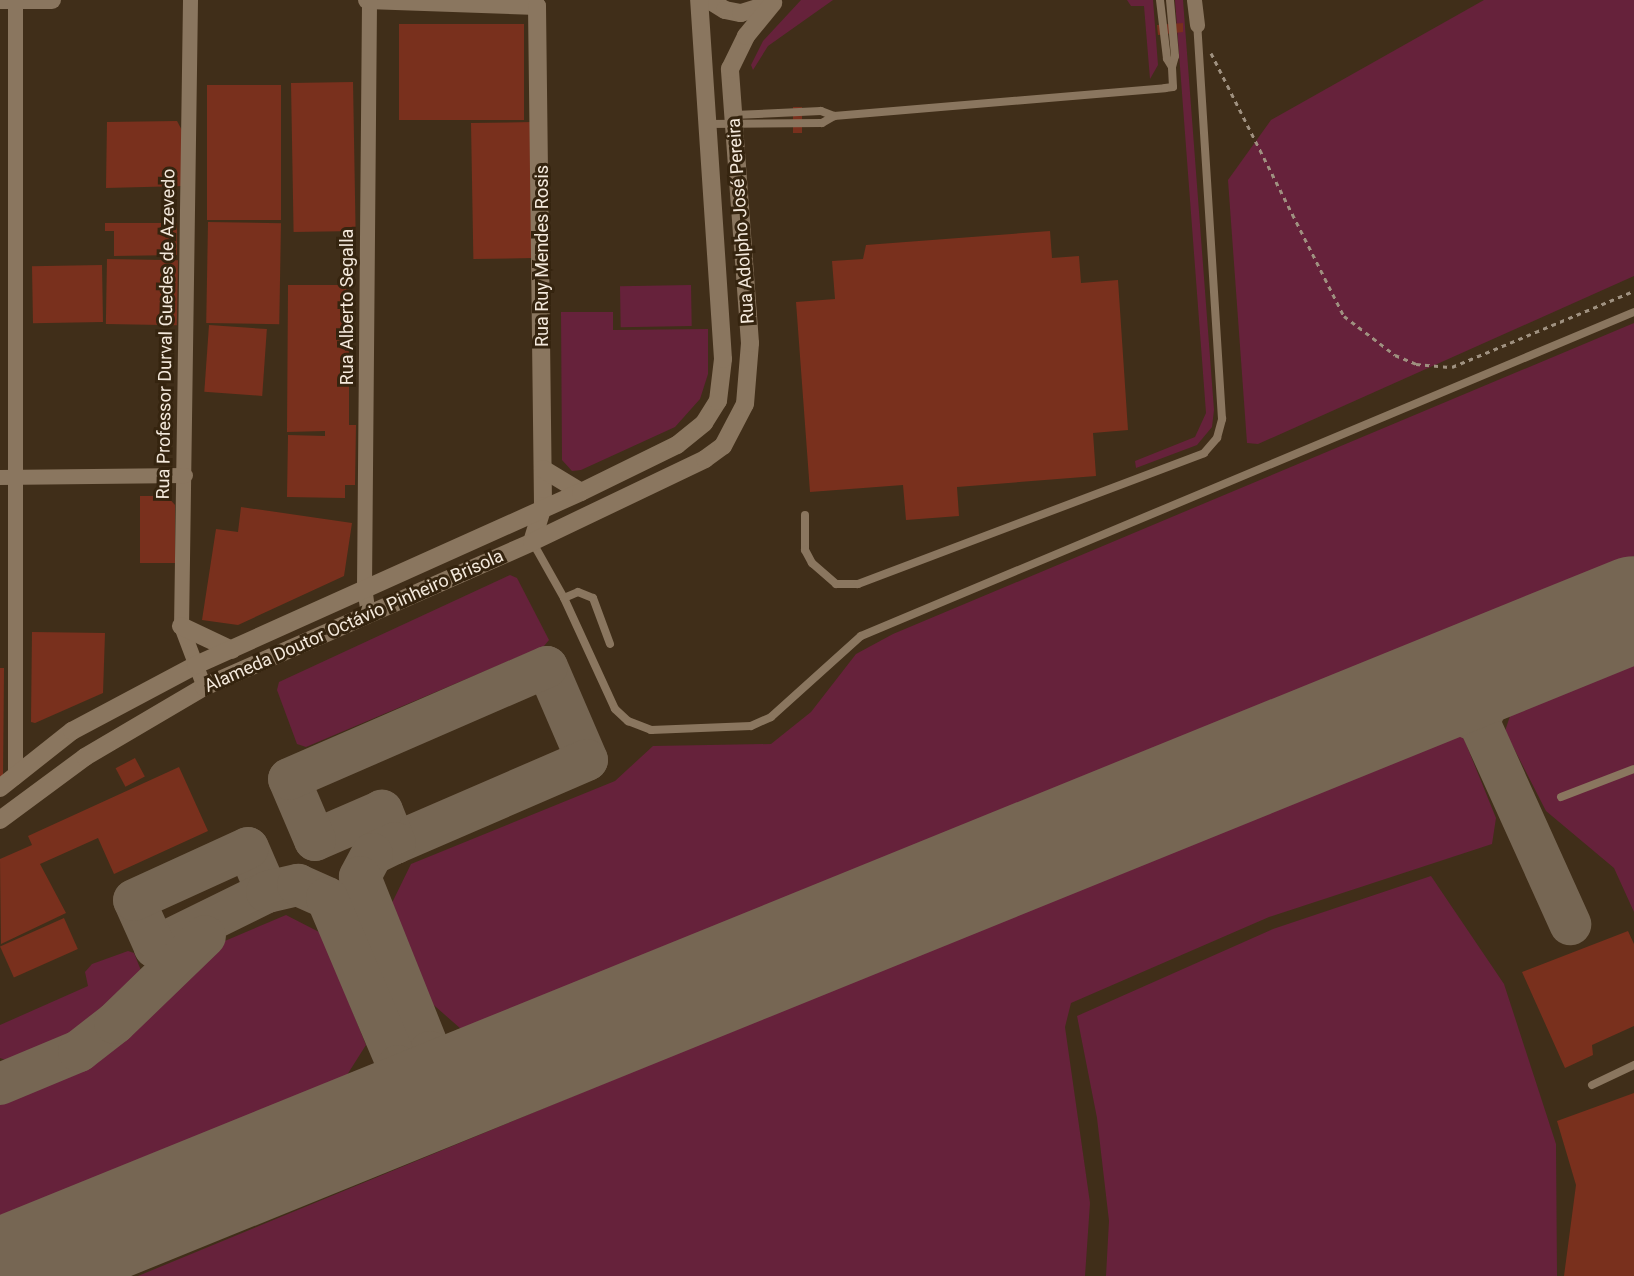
<!DOCTYPE html>
<meta charset="utf-8">
<style>
body{margin:0}
#map{position:relative;width:1634px;height:1276px;overflow:hidden;background:#402e19;font-family:Roboto,sans-serif}
div>[style]{position:absolute}
[style*='--x']{left:calc(var(--x)*1px);top:calc(var(--y)*1px);width:calc(var(--w)*1px);rotate:calc(var(--a)*1deg)}
.green>*{inset:0;background:#66223b;transform-origin:0 0}
.taxiway>*{height:42px;margin:-21px;padding:0 21px;transform-origin:21px;border-radius:21px;background:#766653}
.runway>*{height:106px;margin:-53px;padding:0 53px;transform-origin:53px;border-radius:53px;background:#766653}
.building>*{inset:0;background:#79301d;transform-origin:0 0}
.path>*{height:3px;margin-top:-1.5px;transform-origin:0;background:repeating-linear-gradient(90deg,#9f9180 0 4.5px,transparent 0 9px)}
.lane>*{height:8px;margin:-4px;padding:0 4px;transform-origin:4px;border-radius:4px;background:#8a765f}
.street>*{height:15px;margin:-7.5px;padding:0 7.5px;transform-origin:7.5px;border-radius:7.5px;background:#8a765f}
.secondary>*{height:18px;margin:-9px;padding:0 9px;transform-origin:9px;border-radius:9px;background:#8a765f}
span{translate:-50% -50%;white-space:nowrap;text-align:center;line-height:1.15;-webkit-text-stroke:6px #35240f;paint-order:stroke}
.street-label{font-size:18px;color:#f4e9dc}
</style>
<div id="map">
<div class="green">
<div style="clip-path:polygon(801px 0,833px 0,768px 46px,753px 70px,751px 65px,763px 41px)"></div>
<div style="clip-path:polygon(1127px 0,1153px 0,1158px 65px,1150px 79px,1144px 6px,1131px 6px)"></div>
<div style="clip-path:polygon(1175px 0,1183px 0,1214px 410px,1212px 427px,1197px 445px,1136px 468px,1135px 461px,1195px 437px,1206px 413px)"></div>
<div style="clip-path:polygon(1484px 0,1634px 0,1634px 276px,1258px 444px,1247px 443px,1228px 180px,1271px 120px)"></div>
<div style="left:691px;top:285px;width:41px;height:71px;rotate:89deg"></div>
<div style="clip-path:polygon(561px 312px,613px 312px,613px 330px,708px 329px,708px 374px,700px 399px,675px 427px,581px 470px,572px 471px,562px 460px)"></div>
<div style="clip-path:polygon(1634px 323px,1634px 556px,491px 1033px,461px 1029px,428px 1000px,390px 907px,411px 864px,615px 781px,653px 746px,771px 744px,811px 712px,856px 654px,893px 634px)"></div>
<div style="clip-path:polygon(510px 575px,517px 578px,549px 640px,544px 646px,306px 747px,297px 744px,277px 690px,279px 682px)"></div>
<div style="clip-path:polygon(1634px 661px,1634px 912px,1614px 868px,1546px 811px,1505px 731px,1512px 710px)"></div>
<div style="clip-path:polygon(1456px 731px,1464px 739px,1496px 818px,1492px 844px,1269px 917px,1071px 1003px,1065px 1027px,1090px 1203px,1085px 1276px,138px 1276px)"></div>
<div style="clip-path:polygon(1431px 876px,1504px 984px,1556px 1144px,1557px 1276px,1106px 1276px,1109px 1221px,1097px 1118px,1077px 1016px,1273px 929px)"></div>
<div style="clip-path:polygon(286px 915px,321px 933px,366px 1045px,340px 1086px,0 1225px,0 1096px,93px 1058px,213px 946px)"></div>
<div style="clip-path:polygon(128px 951px,134px 953px,144px 978px,108px 1018px,84px 1038px,31px 1064px,21px 1065px,0 1058px,0 1025px,88px 986px,85px 972px,92px 964px)"></div>
</div>
<div class="taxiway">
<div style="--x:547;--y:667;--w:101;--a:66.7"></div>
<div style="--x:587;--y:760;--w:209;--a:156.6"></div>
<div style="--x:395;--y:843;--w:35;--a:-112"></div>
<div style="--x:382;--y:811;--w:73;--a:156.6"></div>
<div style="--x:315;--y:840;--w:66;--a:-113.1"></div>
<div style="--x:289;--y:779;--w:281;--a:-23.5"></div>
<div style="--x:1418;--y:697;--w:66;--a:22.3"></div>
<div style="--x:1479;--y:722;--w:66;--a:-65.8"></div>
<div style="--x:1479;--y:722;--w:222;--a:65.7"></div>
<div style="--x:395;--y:843;--w:25;--a:154"></div>
<div style="--x:372;--y:854;--w:26;--a:118"></div>
<div style="--x:360;--y:877;--w:188;--a:68.2"></div>
<div style="--x:430;--y:1052;--w:60;--a:23.6"></div>
<div style="--x:248;--y:848;--w:48;--a:66.6"></div>
<div style="--x:267;--y:892;--w:125;--a:153.8"></div>
<div style="--x:155;--y:947;--w:51;--a:-114.1"></div>
<div style="--x:134;--y:900;--w:125;--a:-24.5"></div>
<div style="--x:267;--y:892;--w:32;--a:-13"></div>
<div style="--x:298;--y:885;--w:32;--a:24"></div>
<div style="--x:327;--y:898;--w:182;--a:67.1"></div>
<div style="--x:398;--y:1066;--w:66;--a:120.8"></div>
<div style="--x:0;--y:1084;--w:86;--a:-22.7"></div>
<div style="--x:79;--y:1051;--w:46;--a:-37.9"></div>
<div style="--x:115;--y:1023;--w:125;--a:-44"></div>
</div>
<div class="runway">
<div style="--x:0;--y:1272;--w:1763;--a:-22.08"></div>
</div>
<div class="building">
<div style="clip-path:polygon(1183px 23px,1183px 32px,1158px 35px,1157px 25px)"></div>
<div style="left:399px;top:24px;width:125px;height:96px"></div>
<div style="left:353px;top:82px;width:149px;height:62px;rotate:89deg"></div>
<div style="left:207px;top:85px;width:74px;height:135px"></div>
<div style="left:793px;top:107px;width:9px;height:26px"></div>
<div style="clip-path:polygon(177px 121px,184px 134px,184px 186px,106px 188px,107px 122px)"></div>
<div style="left:532px;top:122px;width:136px;height:61px;rotate:89deg"></div>
<div style="left:208px;top:222px;width:73px;height:101px;rotate:1deg"></div>
<div style="clip-path:polygon(105px 223px,177px 223px,177px 255px,114px 256px,114px 231px,105px 231px)"></div>
<div style="clip-path:polygon(1050px 231px,1052px 258px,1079px 256px,1081px 283px,1118px 280px,1128px 430px,1093px 433px,1096px 476px,957px 487px,959px 516px,906px 520px,903px 485px,810px 492px,796px 302px,835px 299px,832px 261px,863px 259px,866px 245px)"></div>
<div style="left:107px;top:259px;width:71px;height:65px;rotate:1deg"></div>
<div style="left:102px;top:265px;width:57px;height:70px;rotate:89deg"></div>
<div style="clip-path:polygon(288px 285px,349px 285px,349px 425px,356px 425px,355px 485px,345px 485px,345px 498px,287px 497px,288px 435px,325px 436px,325px 431px,287px 432px)"></div>
<div style="left:209px;top:325px;width:58px;height:67px;rotate:4deg"></div>
<div style="clip-path:polygon(140px 496px,167px 496px,175px 505px,175px 563px,140px 563px)"></div>
<div style="clip-path:polygon(241px 507px,352px 523px,344px 576px,238px 625px,202px 620px,216px 529px,238px 532px)"></div>
<div style="clip-path:polygon(32px 632px,105px 633px,103px 693px,35px 723px,31px 722px)"></div>
<div style="clip-path:polygon(0 668px,4px 668px,3px 776px,0 777px)"></div>
<div style="left:135px;top:758px;width:21px;height:22px;rotate:62deg"></div>
<div style="clip-path:polygon(179px 767px,208px 831px,114px 874px,98px 838px,40px 864px,66px 913px,1px 944px,0 859px,32px 845px,28px 836px)"></div>
<div style="left:64px;top:918px;width:34px;height:70px;rotate:66deg"></div>
<div style="clip-path:polygon(1628px 931px,1634px 944px,1634px 1026px,1592px 1045px,1593px 1055px,1565px 1068px,1522px 972px)"></div>
<div style="clip-path:polygon(1634px 1093px,1634px 1276px,1564px 1276px,1576px 1185px,1557px 1121px)"></div>
</div>
<div class="path">
<div style="--x:1211;--y:53;--w:295;--a:63.2"></div>
<div style="--x:1344;--y:316;--w:64;--a:37.4"></div>
<div style="--x:1395;--y:355;--w:23;--a:23"></div>
<div style="--x:1416;--y:364;--w:36;--a:5"></div>
<div style="--x:1452;--y:367;--w:197;--a:-22.7"></div>
</div>
<div class="lane">
<div style="--x:1160;--y:0;--w:59;--a:83.2"></div>
<div style="--x:1167;--y:59;--w:9;--a:58"></div>
<div style="--x:1172;--y:67;--w:11;--a:-75"></div>
<div style="--x:1175;--y:56;--w:56;--a:-95.1"></div>
<div style="--x:734;--y:115;--w:87;--a:-2.6"></div>
<div style="--x:821;--y:111;--w:14;--a:21"></div>
<div style="--x:834;--y:116;--w:332;--a:-4.8"></div>
<div style="--x:1165;--y:88;--w:8;--a:-7"></div>
<div style="--x:1173;--y:87;--w:20;--a:-93"></div>
<div style="--x:707;--y:124;--w:115;--a:-0.5"></div>
<div style="--x:822;--y:123;--w:14;--a:-30"></div>
<div style="--x:805;--y:515;--w:35;--a:90"></div>
<div style="--x:805;--y:550;--w:15;--a:62"></div>
<div style="--x:812;--y:563;--w:32;--a:41"></div>
<div style="--x:836;--y:584;--w:22;--a:0"></div>
<div style="--x:858;--y:584;--w:370;--a:-20.7"></div>
<div style="--x:1204;--y:453;--w:20;--a:-49"></div>
<div style="--x:1217;--y:438;--w:20;--a:-75"></div>
<div style="--x:1222;--y:419;--w:395;--a:-93.6"></div>
<div style="--x:533;--y:543;--w:63;--a:60.6"></div>
<div style="--x:564;--y:598;--w:122;--a:65.3"></div>
<div style="--x:615;--y:709;--w:18;--a:43"></div>
<div style="--x:628;--y:721;--w:25;--a:21"></div>
<div style="--x:651;--y:730;--w:100;--a:-2.3"></div>
<div style="--x:751;--y:726;--w:22;--a:-24"></div>
<div style="--x:771;--y:717;--w:121;--a:-42"></div>
<div style="--x:861;--y:636;--w:838;--a:-22.74"></div>
<div style="--x:564;--y:598;--w:15;--a:-23"></div>
<div style="--x:578;--y:592;--w:16;--a:22"></div>
<div style="--x:593;--y:598;--w:49;--a:69.7"></div>
<div style="--x:1561;--y:797;--w:78;--a:-21"></div>
<div style="--x:1592;--y:1085;--w:47;--a:-25.5"></div>
</div>
<div class="street">
<div style="--x:190;--y:0;--w:626;--a:90.82"></div>
<div style="--x:181;--y:626;--w:65;--a:69.3"></div>
<div style="--x:1194;--y:0;--w:25;--a:83"></div>
<div style="--x:0;--y:477;--w:185;--a:-0.6"></div>
<div style="--x:368;--y:615;--w:28;--a:-98"></div>
<div style="--x:364;--y:587;--w:587;--a:-89.51"></div>
<div style="--x:15;--y:777;--w:777;--a:-90"></div>
</div>
<div class="secondary">
<div style="--x:0;--y:0;--w:52;--a:0"></div>
<div style="--x:367;--y:0;--w:170;--a:2"></div>
<div style="--x:537;--y:6;--w:500;--a:89.31"></div>
<div style="--x:543;--y:506;--w:38;--a:107"></div>
<div style="--x:709;--y:0;--w:19;--a:32"></div>
<div style="--x:725;--y:10;--w:16;--a:11"></div>
<div style="--x:741;--y:13;--w:31;--a:-17"></div>
<div style="--x:543;--y:469;--w:44;--a:31.2"></div>
<div style="--x:181;--y:626;--w:56;--a:25.2"></div>
<div style="--x:0;--y:788;--w:92;--a:-38.4"></div>
<div style="--x:72;--y:731;--w:140;--a:-28"></div>
<div style="--x:196;--y:665;--w:422;--a:-24.2"></div>
<div style="--x:581;--y:492;--w:107;--a:-26.1"></div>
<div style="--x:677;--y:445;--w:35;--a:-39"></div>
<div style="--x:704;--y:423;--w:26;--a:-58"></div>
<div style="--x:718;--y:401;--w:42;--a:-83.2"></div>
<div style="--x:723;--y:359;--w:360;--a:-93.8"></div>
<div style="--x:0;--y:820;--w:106;--a:-36.5"></div>
<div style="--x:85;--y:757;--w:138;--a:-30.5"></div>
<div style="--x:204;--y:687;--w:359;--a:-23.8"></div>
<div style="--x:532;--y:542;--w:192;--a:-25.6"></div>
<div style="--x:705;--y:459;--w:22;--a:-36"></div>
<div style="--x:723;--y:446;--w:47;--a:-62.4"></div>
<div style="--x:745;--y:404;--w:61;--a:-85.3"></div>
<div style="--x:750;--y:343;--w:275;--a:-94.2"></div>
<div style="--x:730;--y:69;--w:37;--a:-64"></div>
<div style="--x:746;--y:36;--w:43;--a:-50.7"></div>
</div>
<div class="street-label">
<span style="left:741px;top:221px;rotate:-94deg">Rua Adolpho José Pereira</span>
<span style="left:542px;top:256px;rotate:-90deg">Rua Ruy Mendes Rosis</span>
<span style="left:347px;top:307px;rotate:-90deg">Rua Alberto Segalla</span>
<span style="left:166px;top:334px;rotate:-89deg">Rua Professor Durval Guedes de Azevedo</span>
<span style="left:354px;top:621px;rotate:-24deg">Alameda Doutor Octávio Pinheiro Brisola</span>
</div>
</div>
